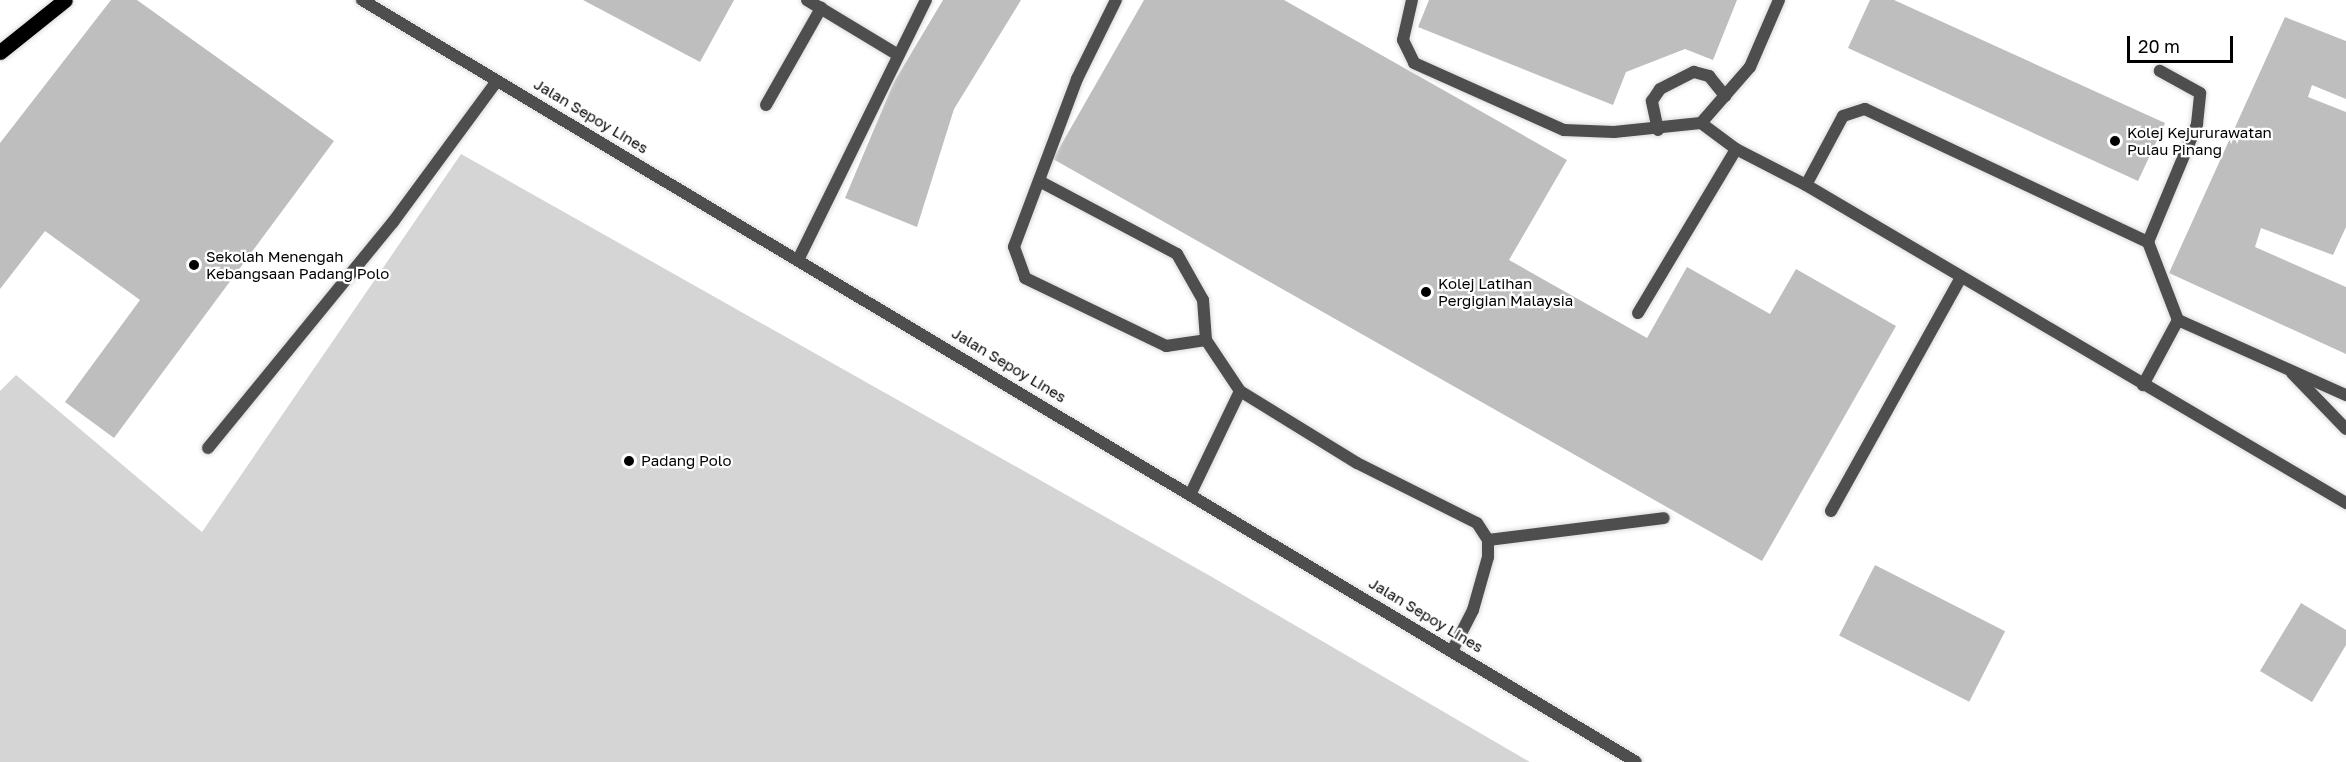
<!DOCTYPE html>
<style>
body{margin:0}
#map{position:relative;width:2346px;height:762px;overflow:hidden;background:#fff;font-family:"Golos Text",sans-serif}
div>[style]{position:absolute}
[style*='--x']{left:calc(var(--x)*1px);top:calc(var(--y)*1px);width:calc(var(--w)*1px);rotate:calc(var(--a)*1deg)}
.green>*{inset:0;background:#d5d5d5}
.building>*{inset:0;background:#bebebe;transform-origin:0 0}
.roads{filter:drop-shadow(0 0 2px #dbdbdb) drop-shadow(0 0 2px #dbdbdb)}
.lane>*{height:12px;margin:-6px;padding:0 6px;transform-origin:6px;border-radius:6px;background:#4e4e4e}
.street>*{height:12px;margin:-6px;padding:0 6px;transform-origin:6px;border-radius:6px;background:#4e4e4e}
.primary>*{height:15px;margin:-7.5px;padding:0 7.5px;transform-origin:7.5px;border-radius:7.5px;background:#000}
.dots>*{width:16px;height:16px;translate:-50% -50%;box-sizing:border-box;border:3px solid #fff;border-radius:50%}
span{translate:-50% -50%;white-space:nowrap;text-align:center;line-height:1.15;-webkit-text-stroke:4.5px #fff;paint-order:stroke}
.street-label{font-size:15px;color:#000}
.poi-label{font-size:15px;color:#000}
.left{translate:0 -50%;text-align:left}
.scale{position:absolute;left:2127px;top:36px;width:106px;height:27px;box-sizing:border-box;border:3px solid #000;border-top:0;padding-left:8px;font-size:18px;line-height:21px;white-space:nowrap;color:#000;-webkit-text-stroke:4px #fff;paint-order:stroke}
</style>
<div id="map">
<div class="green">
<div style="clip-path:polygon(461px 154px,1212px 577px,1530px 762px,0 762px,0 391px,16px 375px,202px 532px)"></div>
</div>
<div class="building">
<div style="clip-path:polygon(111px 0,137px 0,334px 141px,114px 438px,65px 402px,140px 300px,45px 231px,0 289px,0 143px)"></div>
<div style="clip-path:polygon(583px 0,734px 0,700px 62px)"></div>
<div style="clip-path:polygon(943px 0,1021px 0,954px 109px,917px 227px,845px 198px,894px 82px)"></div>
<div style="clip-path:polygon(1144px 0,1284px 0,1567px 160px,1509px 260px,1647px 338px,1687px 267px,1770px 314px,1796px 269px,1896px 326px,1762px 561px,1053px 159px)"></div>
<div style="clip-path:polygon(1429px 0,1737px 0,1713px 60px,1685px 49px,1626px 72px,1613px 105px,1418px 27px)"></div>
<div style="clip-path:polygon(1870px 0,1894px 0,2165px 123px,2138px 181px,1848px 48px)"></div>
<div style="clip-path:polygon(2285px 17px,2346px 41px,2346px 99px,2312px 85px,2308px 97px,2346px 112px,2346px 227px,2333px 255px,2261px 228px,2255px 247px,2346px 287px,2346px 354px,2169px 273px)"></div>
<div style="left:1875px;top:565px;width:146px;height:79px;rotate:27deg"></div>
<div style="clip-path:polygon(2301px 603px,2346px 630px,2346px 645px,2312px 702px,2260px 671px)"></div>
</div>
<div class="roads">
<div class="lane">
<div style="--x:807;--y:0;--w:106;--a:31.1"></div>
<div style="--x:1116;--y:0;--w:88;--a:116.3"></div>
<div style="--x:1077;--y:79;--w:179;--a:110.6"></div>
<div style="--x:1014;--y:247;--w:33;--a:70"></div>
<div style="--x:1025;--y:278;--w:157;--a:25.7"></div>
<div style="--x:1166;--y:346;--w:40;--a:-8.5"></div>
<div style="--x:1412;--y:0;--w:41;--a:102.7"></div>
<div style="--x:1403;--y:40;--w:25;--a:64"></div>
<div style="--x:1414;--y:63;--w:164;--a:24.1"></div>
<div style="--x:1564;--y:130;--w:50;--a:2.3"></div>
<div style="--x:1614;--y:132;--w:87;--a:-5.9"></div>
<div style="--x:1701;--y:123;--w:44;--a:36.6"></div>
<div style="--x:1736;--y:149;--w:79;--a:27.2"></div>
<div style="--x:1806;--y:185;--w:627;--a:30.49"></div>
<div style="--x:766;--y:105;--w:112;--a:-60.4"></div>
<div style="--x:1701;--y:123;--w:74;--a:-48.8"></div>
<div style="--x:1750;--y:67;--w:73;--a:-66.6"></div>
<div style="--x:1658;--y:130;--w:30;--a:-102"></div>
<div style="--x:1652;--y:101;--w:14;--a:-56"></div>
<div style="--x:1660;--y:89;--w:38;--a:-27"></div>
<div style="--x:1694;--y:72;--w:16;--a:15"></div>
<div style="--x:1709;--y:76;--w:26;--a:51"></div>
<div style="--x:1041;--y:182;--w:154;--a:27.9"></div>
<div style="--x:1177;--y:254;--w:53;--a:60.5"></div>
<div style="--x:1203;--y:300;--w:40;--a:85.7"></div>
<div style="--x:1206;--y:340;--w:61;--a:56.3"></div>
<div style="--x:1240;--y:391;--w:137;--a:31.6"></div>
<div style="--x:1357;--y:463;--w:134;--a:26.6"></div>
<div style="--x:1477;--y:523;--w:20;--a:57"></div>
<div style="--x:1488;--y:540;--w:17;--a:90"></div>
<div style="--x:1488;--y:557;--w:55;--a:105.8"></div>
<div style="--x:1473;--y:610;--w:46;--a:117.1"></div>
<div style="--x:1806;--y:185;--w:78;--a:-61.8"></div>
<div style="--x:1843;--y:116;--w:23;--a:-18"></div>
<div style="--x:1865;--y:109;--w:313;--a:25.2"></div>
<div style="--x:2148;--y:242;--w:84;--a:69"></div>
<div style="--x:2178;--y:320;--w:74;--a:118.3"></div>
<div style="--x:2148;--y:242;--w:128;--a:-67.4"></div>
<div style="--x:2197;--y:124;--w:31;--a:-84"></div>
<div style="--x:2200;--y:93;--w:46;--a:-151.2"></div>
<div style="--x:798;--y:260;--w:290;--a:-63.8"></div>
<div style="--x:1638;--y:313;--w:191;--a:-59.1"></div>
<div style="--x:2178;--y:320;--w:184;--a:24.1"></div>
<div style="--x:2292;--y:373;--w:78;--a:46"></div>
<div style="--x:208;--y:448;--w:292;--a:-50.7"></div>
<div style="--x:393;--y:222;--w:175;--a:-53.6"></div>
<div style="--x:1190;--y:495;--w:115;--a:-64.3"></div>
<div style="--x:1831;--y:511;--w:265;--a:-60.9"></div>
<div style="--x:1488;--y:540;--w:177;--a:-7.1"></div>
</div>
<div class="street">
<div style="--x:362;--y:0;--w:1484;--a:30.88"></div>
</div>
<div class="primary">
<div style="--x:0;--y:52;--w:83;--a:-38.7"></div>
</div>
</div>
<div class="dots">
<div style="left:2115px;top:141px;background:#000"></div>
<div style="left:194px;top:265px;background:#000"></div>
<div style="left:1426px;top:292px;background:#000"></div>
<div style="left:629px;top:461px;background:#000"></div>
</div>
<div class="street-label">
<span style="left:591px;top:116px;rotate:31deg">Jalan Sepoy Lines</span>
<span style="left:1009px;top:365px;rotate:31deg">Jalan Sepoy Lines</span>
<span style="left:1426px;top:615px;rotate:31deg">Jalan Sepoy Lines</span>
</div>
<div class="poi-label">
<span class="left" style="left:2127px;top:141px">Kolej Kejururawatan<br>Pulau Pinang</span>
<span class="left" style="left:206px;top:265px">Sekolah Menengah<br>Kebangsaan Padang Polo</span>
<span class="left" style="left:1438px;top:292px">Kolej Latihan<br>Pergigian Malaysia</span>
<span class="left" style="left:641px;top:461px">Padang Polo</span>
</div>
<div class="scale">20 m</div>
</div>
